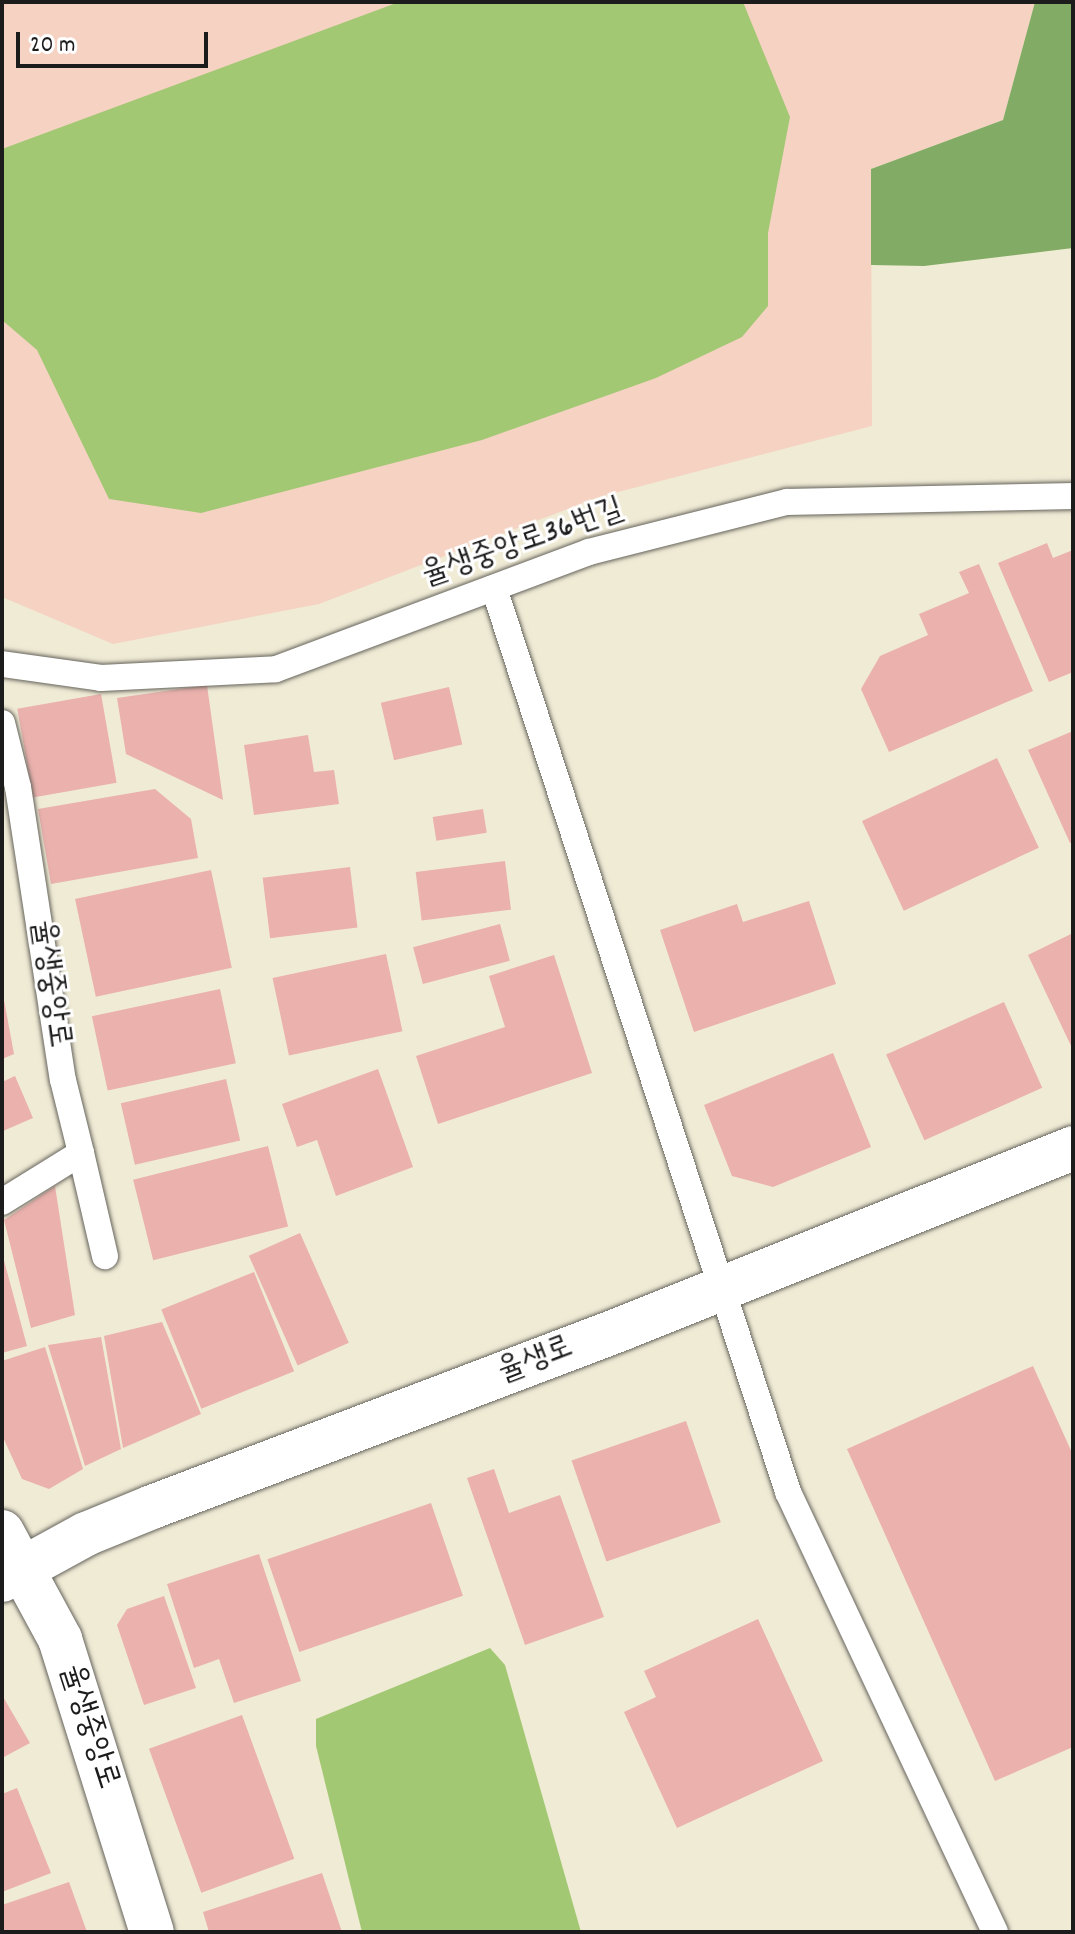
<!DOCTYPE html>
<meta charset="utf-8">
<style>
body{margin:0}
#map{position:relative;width:1075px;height:1934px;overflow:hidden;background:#f0ebd5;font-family:Dekko,"Poor Story",sans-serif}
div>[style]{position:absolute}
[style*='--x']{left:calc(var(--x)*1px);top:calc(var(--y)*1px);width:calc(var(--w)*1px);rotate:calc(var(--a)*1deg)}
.built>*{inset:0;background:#f5d2c2}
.green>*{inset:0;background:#a3c873}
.forest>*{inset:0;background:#82ac65}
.building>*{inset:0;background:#eab1ad;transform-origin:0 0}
.roads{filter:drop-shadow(0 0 2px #66645d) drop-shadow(0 0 2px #66645d)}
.service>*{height:26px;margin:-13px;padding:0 13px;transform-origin:13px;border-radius:13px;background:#fff}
.tertiary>*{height:44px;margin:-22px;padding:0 22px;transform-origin:22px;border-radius:22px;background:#fff}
span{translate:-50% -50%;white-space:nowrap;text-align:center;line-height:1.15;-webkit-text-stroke:6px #fff;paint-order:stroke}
.street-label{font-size:32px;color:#1c1c1c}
.frame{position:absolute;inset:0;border:4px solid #1c1c1c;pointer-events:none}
.scale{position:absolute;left:16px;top:32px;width:192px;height:36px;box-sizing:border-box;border:4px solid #1c1c1c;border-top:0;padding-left:10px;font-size:24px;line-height:28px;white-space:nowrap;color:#1c1c1c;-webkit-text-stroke:6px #fff;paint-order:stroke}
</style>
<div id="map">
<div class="built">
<div style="clip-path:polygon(2px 2px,1035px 2px,1003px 120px,871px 169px,872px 426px,599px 497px,319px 604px,113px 644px,2px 597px)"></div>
</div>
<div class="green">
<div style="clip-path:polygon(399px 2px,743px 2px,790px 117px,768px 233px,768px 306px,742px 337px,656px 378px,482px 440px,201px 513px,109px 499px,37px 350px,2px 320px,2px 149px)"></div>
<div style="clip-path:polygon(490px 1648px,505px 1665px,581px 1932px,362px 1932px,316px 1746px,316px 1719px)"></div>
</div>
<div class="forest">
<div style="clip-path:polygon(1035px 2px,1073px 2px,1073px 248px,924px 266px,871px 265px,871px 169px,1003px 120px)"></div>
</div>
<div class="building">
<div style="clip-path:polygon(1047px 543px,1053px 558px,1073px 550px,1073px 672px,1049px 682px,998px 563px)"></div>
<div style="clip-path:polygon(979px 564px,1033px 691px,889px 752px,861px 689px,880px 656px,928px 635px,919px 614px,969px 593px,959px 572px)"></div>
<div style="clip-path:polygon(207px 685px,223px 800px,126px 754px,117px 698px)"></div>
<div style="left:449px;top:687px;width:59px;height:70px;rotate:77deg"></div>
<div style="left:101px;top:694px;width:90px;height:85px;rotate:80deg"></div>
<div style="clip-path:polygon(1073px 731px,1073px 842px,1070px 843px,1028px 750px)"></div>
<div style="clip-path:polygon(308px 735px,314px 772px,334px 770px,339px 804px,254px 815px,244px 745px)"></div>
<div style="left:997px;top:758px;width:99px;height:149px;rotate:65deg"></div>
<div style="clip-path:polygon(155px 789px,191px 819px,198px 858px,51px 884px,38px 809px)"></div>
<div style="left:483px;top:809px;width:24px;height:51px;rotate:81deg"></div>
<div style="left:505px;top:861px;width:49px;height:90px;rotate:83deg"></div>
<div style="left:350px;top:867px;width:61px;height:88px;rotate:83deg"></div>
<div style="left:211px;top:870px;width:100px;height:139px;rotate:78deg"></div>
<div style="clip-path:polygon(809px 901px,836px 984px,694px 1032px,660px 930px,737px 904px,743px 922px)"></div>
<div style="left:500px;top:924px;width:38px;height:90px;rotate:75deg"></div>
<div style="clip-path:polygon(1073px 933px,1073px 1050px,1028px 955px)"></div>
<div style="left:386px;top:954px;width:79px;height:116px;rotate:78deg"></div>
<div style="clip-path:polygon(554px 955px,592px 1073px,438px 1124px,416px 1056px,505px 1027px,489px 976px)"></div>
<div style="clip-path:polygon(2px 989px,14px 1054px,2px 1059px)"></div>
<div style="left:220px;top:989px;width:76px;height:131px;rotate:78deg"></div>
<div style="left:1004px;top:1002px;width:94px;height:129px;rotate:66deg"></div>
<div style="clip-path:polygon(833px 1053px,871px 1147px,773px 1187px,732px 1176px,704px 1105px)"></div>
<div style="clip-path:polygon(378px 1069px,413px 1167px,336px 1196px,317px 1140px,297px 1147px,282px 1104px)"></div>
<div style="clip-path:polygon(15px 1076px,33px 1118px,3px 1131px,2px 1082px)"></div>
<div style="left:226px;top:1079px;width:63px;height:108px;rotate:77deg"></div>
<div style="left:268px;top:1146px;width:83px;height:139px;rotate:76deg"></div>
<div style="clip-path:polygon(55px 1186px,75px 1315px,31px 1328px,4px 1220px)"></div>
<div style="left:300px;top:1233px;width:120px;height:56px;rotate:66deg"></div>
<div style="clip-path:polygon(2px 1253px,27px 1346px,2px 1353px)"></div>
<div style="left:254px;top:1272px;width:107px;height:100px;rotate:68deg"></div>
<div style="clip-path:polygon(162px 1322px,201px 1414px,123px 1448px,104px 1336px)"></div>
<div style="clip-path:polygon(101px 1337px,121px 1449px,85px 1466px,48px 1345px)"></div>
<div style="clip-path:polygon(45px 1347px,83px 1469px,49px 1489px,22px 1479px,2px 1435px,2px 1361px)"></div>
<div style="clip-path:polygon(1033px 1366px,1073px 1455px,1073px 1747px,995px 1781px,847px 1449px)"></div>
<div style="left:686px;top:1421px;width:107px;height:121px;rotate:71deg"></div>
<div style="clip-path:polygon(494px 1469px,509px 1513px,560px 1495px,604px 1617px,525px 1645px,467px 1478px)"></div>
<div style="left:431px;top:1503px;width:98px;height:173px;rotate:71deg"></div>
<div style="clip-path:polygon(259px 1554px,301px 1681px,234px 1703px,219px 1659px,194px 1668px,167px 1584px)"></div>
<div style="clip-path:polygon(164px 1596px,196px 1688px,144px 1705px,117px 1625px,127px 1609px)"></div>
<div style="clip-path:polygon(758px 1619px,823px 1761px,677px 1828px,624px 1712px,656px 1697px,644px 1671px)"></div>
<div style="clip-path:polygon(2px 1695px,30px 1743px,2px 1758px)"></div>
<div style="left:242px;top:1715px;width:153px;height:99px;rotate:70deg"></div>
<div style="clip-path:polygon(17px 1788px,51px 1873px,2px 1892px,2px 1794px)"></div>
<div style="clip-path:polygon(322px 1873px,342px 1932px,209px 1932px,203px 1912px)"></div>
<div style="clip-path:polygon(69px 1882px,87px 1932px,2px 1932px,2px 1905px)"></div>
</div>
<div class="roads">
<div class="service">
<div style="--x:494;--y:588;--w:951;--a:71.98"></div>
<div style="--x:788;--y:1492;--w:486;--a:64.8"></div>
<div style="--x:2;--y:664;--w:100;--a:8"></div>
<div style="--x:101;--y:678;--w:175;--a:-2.9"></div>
<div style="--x:276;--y:669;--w:334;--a:-20.5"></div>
<div style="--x:589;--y:552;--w:204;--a:-14.2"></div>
<div style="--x:787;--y:502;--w:286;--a:-1.2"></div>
<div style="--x:2;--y:723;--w:66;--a:76"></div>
<div style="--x:18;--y:787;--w:296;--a:81.3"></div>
<div style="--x:63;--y:1080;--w:75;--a:76.1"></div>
<div style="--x:81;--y:1153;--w:93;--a:148.2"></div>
<div style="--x:81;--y:1153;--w:106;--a:76.9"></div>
</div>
<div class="tertiary">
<div style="--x:2;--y:1532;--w:122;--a:61.5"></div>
<div style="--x:60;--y:1639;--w:307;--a:72.6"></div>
<div style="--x:2;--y:1580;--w:96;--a:-28.7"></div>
<div style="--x:86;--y:1534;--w:71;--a:-22.2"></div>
<div style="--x:152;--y:1507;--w:502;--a:-20.78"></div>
<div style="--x:621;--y:1329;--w:487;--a:-21.8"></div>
</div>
</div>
<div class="street-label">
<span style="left:523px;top:544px;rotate:-19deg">율생중앙로36번길</span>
<span style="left:49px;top:984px;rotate:82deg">율생중앙로</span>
<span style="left:536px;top:1361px;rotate:-21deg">율생로</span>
<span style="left:88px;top:1727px;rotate:72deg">율생중앙로</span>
</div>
<div class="frame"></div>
<div class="scale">20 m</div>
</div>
